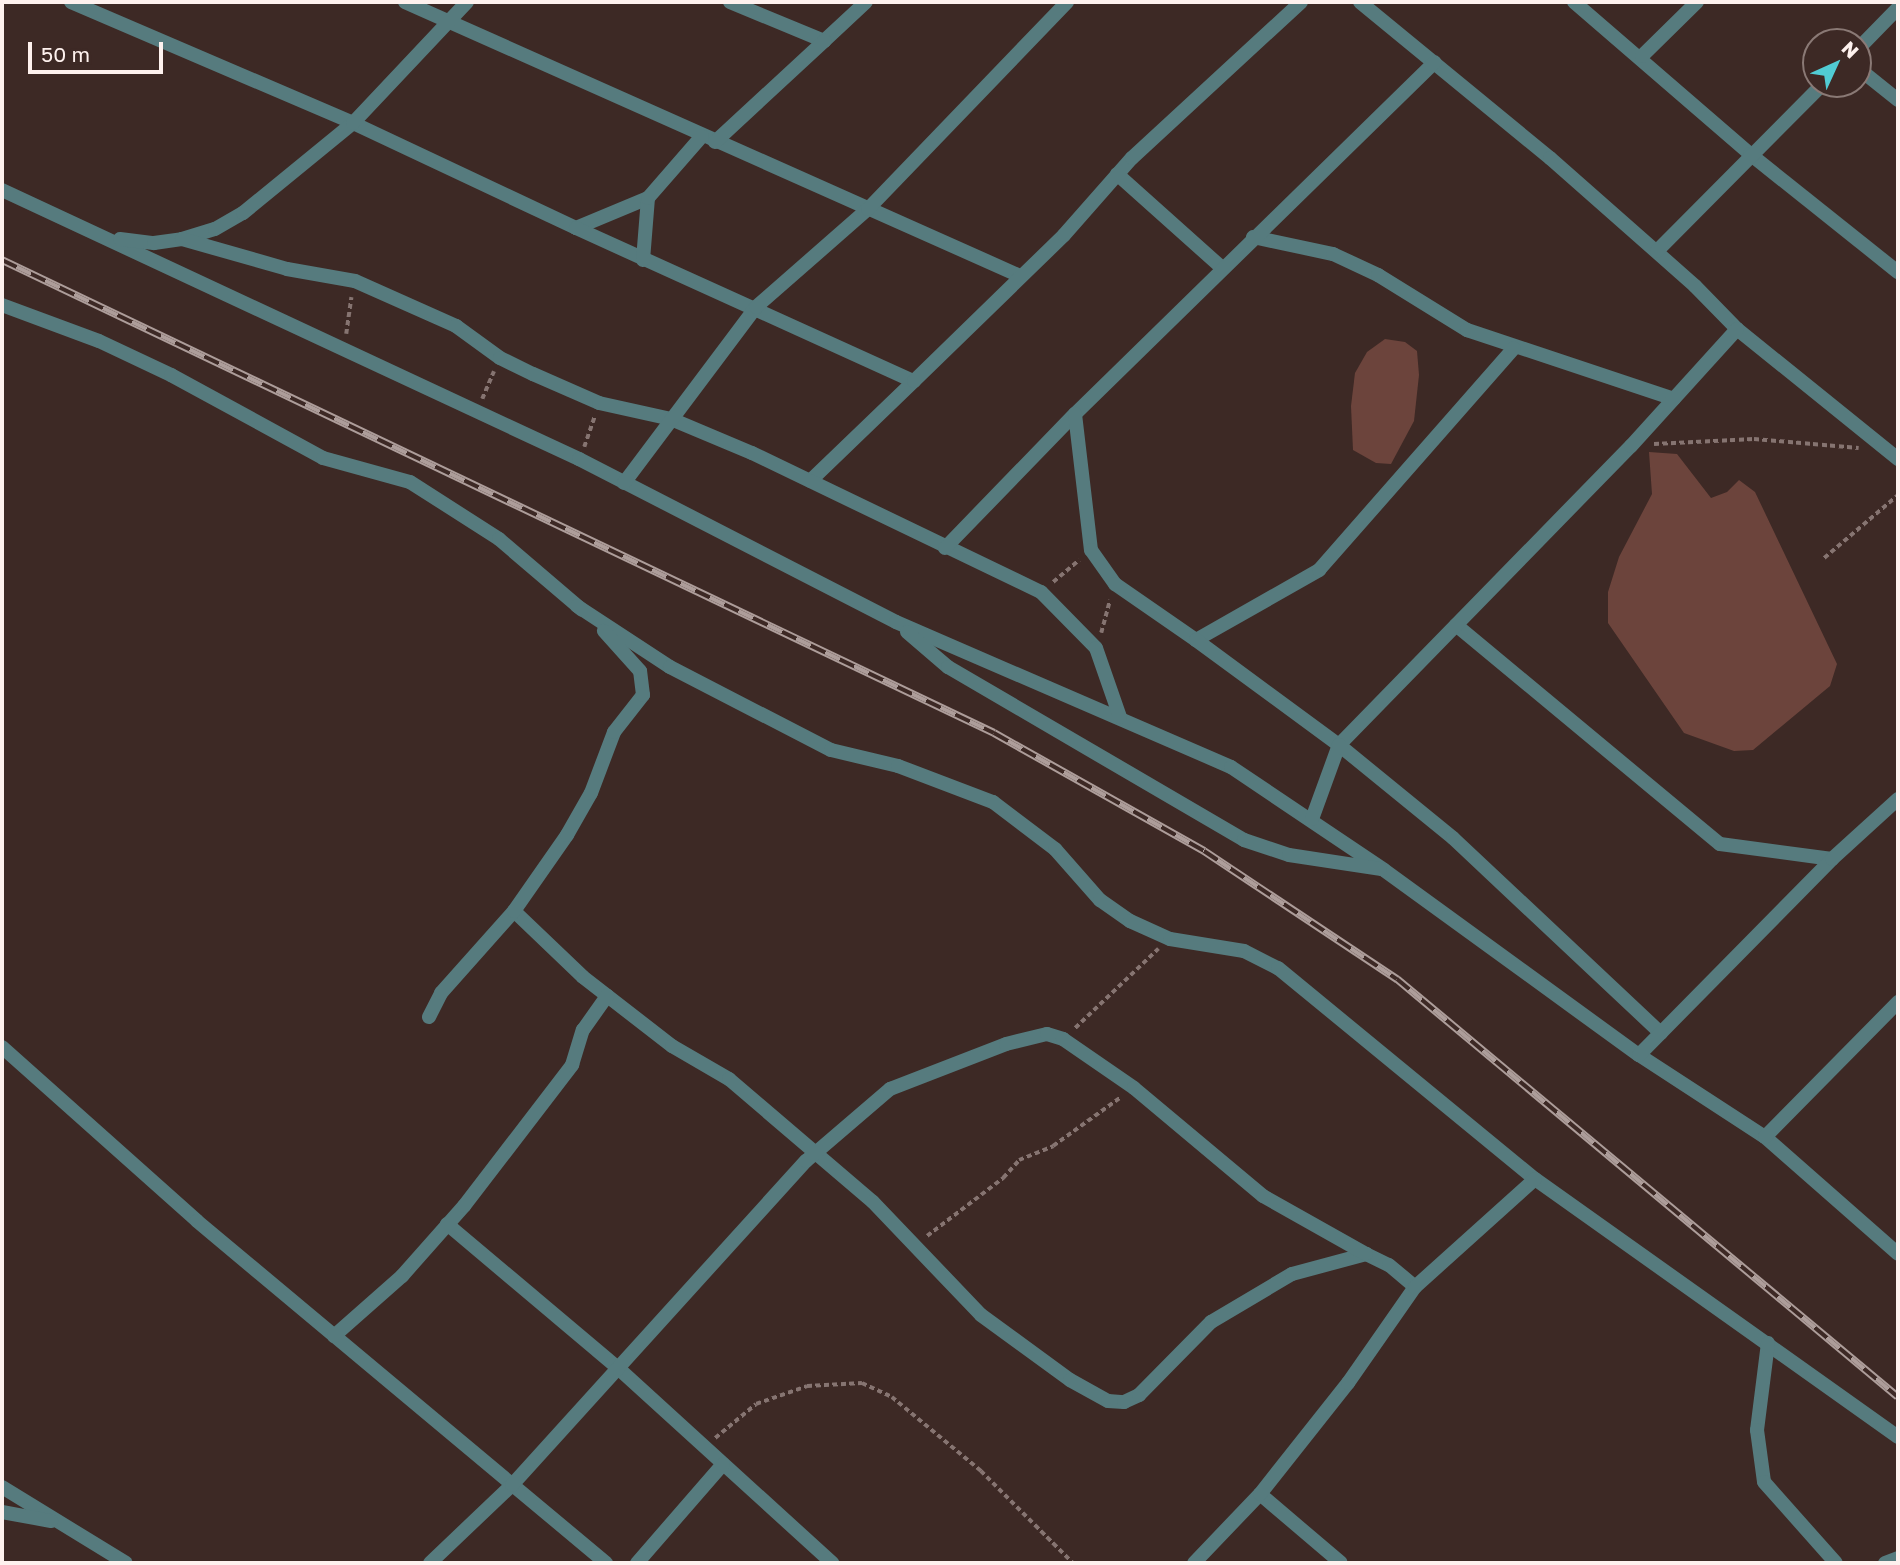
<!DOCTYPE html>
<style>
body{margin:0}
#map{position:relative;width:1900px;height:1565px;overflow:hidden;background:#3d2925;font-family:"Golos Text",sans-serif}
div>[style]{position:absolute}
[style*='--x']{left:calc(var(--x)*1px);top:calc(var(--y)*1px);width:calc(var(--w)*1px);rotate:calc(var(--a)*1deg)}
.green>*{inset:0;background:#6c443c}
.path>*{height:3.5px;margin-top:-1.75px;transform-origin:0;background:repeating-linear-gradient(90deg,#867471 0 5px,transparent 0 8.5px)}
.street>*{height:14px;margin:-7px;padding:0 7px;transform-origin:7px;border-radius:7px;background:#567b7e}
.rail>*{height:8px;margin-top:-4px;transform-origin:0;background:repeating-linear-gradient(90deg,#3d2925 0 16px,#ad9d9a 0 32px);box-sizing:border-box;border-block:2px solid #ad9d9a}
span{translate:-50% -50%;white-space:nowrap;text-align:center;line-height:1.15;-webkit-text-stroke:6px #3d2925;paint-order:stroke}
.frame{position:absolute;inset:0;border:4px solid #fef1ee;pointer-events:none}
.north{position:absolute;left:1802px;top:28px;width:70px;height:70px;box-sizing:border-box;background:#3d2925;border:2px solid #8a7975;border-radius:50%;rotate:45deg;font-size:19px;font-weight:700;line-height:28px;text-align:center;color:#fef1ee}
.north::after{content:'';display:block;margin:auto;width:24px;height:32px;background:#51ccd4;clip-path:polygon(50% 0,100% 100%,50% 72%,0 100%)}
.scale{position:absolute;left:28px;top:42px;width:135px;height:32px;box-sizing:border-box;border:4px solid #fef1ee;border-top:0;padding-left:9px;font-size:21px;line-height:24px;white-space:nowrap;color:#fef1ee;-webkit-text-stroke:5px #3d2925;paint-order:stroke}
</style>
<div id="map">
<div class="green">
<div style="clip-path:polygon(1385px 339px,1405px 342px,1417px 351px,1419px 375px,1414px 421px,1391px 464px,1376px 463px,1353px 450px,1351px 406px,1355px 373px,1367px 352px)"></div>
<div style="clip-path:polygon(1649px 452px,1677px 454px,1711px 498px,1727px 492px,1739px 480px,1755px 492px,1837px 664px,1830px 686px,1753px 750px,1734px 751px,1684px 733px,1608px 623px,1608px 592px,1619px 557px,1652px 494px)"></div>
</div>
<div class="path">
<div style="--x:346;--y:334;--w:37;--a:-82"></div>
<div style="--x:482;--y:399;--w:30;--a:-67"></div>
<div style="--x:1654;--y:444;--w:100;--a:-2.9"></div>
<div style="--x:1754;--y:439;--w:105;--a:4.9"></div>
<div style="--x:584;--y:447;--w:31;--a:-71"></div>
<div style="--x:1824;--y:558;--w:97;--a:-40.4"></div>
<div style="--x:1053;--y:582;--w:34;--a:-40"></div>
<div style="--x:1101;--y:633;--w:34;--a:-75"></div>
<div style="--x:1075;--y:1028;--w:115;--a:-43.6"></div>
<div style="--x:927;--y:1236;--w:96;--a:-37.3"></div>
<div style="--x:1003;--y:1178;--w:24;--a:-48"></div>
<div style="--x:1019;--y:1160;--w:37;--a:-22"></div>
<div style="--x:1053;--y:1146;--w:84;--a:-35.8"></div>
<div style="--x:715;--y:1438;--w:53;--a:-39.7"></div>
<div style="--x:756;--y:1404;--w:54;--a:-19.4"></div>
<div style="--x:807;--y:1386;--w:55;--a:-3.1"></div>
<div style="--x:862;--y:1383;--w:33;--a:25"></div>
<div style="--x:892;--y:1397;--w:116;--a:39.7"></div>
<div style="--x:981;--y:1471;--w:130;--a:45"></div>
</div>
<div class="street">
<div style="--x:71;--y:2;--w:307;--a:23.2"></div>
<div style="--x:353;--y:123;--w:246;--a:25.2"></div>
<div style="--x:576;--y:228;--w:78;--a:-22.6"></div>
<div style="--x:405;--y:2;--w:673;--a:24.01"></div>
<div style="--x:730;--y:2;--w:102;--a:22.5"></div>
<div style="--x:824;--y:41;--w:57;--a:-42.9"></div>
<div style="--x:1360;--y:2;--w:246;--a:39.4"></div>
<div style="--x:1550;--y:158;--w:193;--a:41.4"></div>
<div style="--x:1695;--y:286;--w:60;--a:45.7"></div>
<div style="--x:1737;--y:329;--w:207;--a:38.9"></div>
<div style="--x:1574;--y:2;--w:233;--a:40.8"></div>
<div style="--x:1750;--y:154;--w:189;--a:38.6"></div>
<div style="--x:1858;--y:49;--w:57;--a:-45.7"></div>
<div style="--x:1642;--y:56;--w:77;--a:-44.5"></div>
<div style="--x:1858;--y:68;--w:51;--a:38.7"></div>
<div style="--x:715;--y:142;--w:149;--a:-42.8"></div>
<div style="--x:1117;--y:174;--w:140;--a:41.8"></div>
<div style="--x:2;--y:190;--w:637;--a:25"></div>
<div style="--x:579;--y:459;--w:356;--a:27.2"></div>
<div style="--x:896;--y:622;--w:365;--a:23.4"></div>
<div style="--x:1231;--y:767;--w:184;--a:33.9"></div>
<div style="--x:1384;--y:870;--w:315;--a:36"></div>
<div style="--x:1639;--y:1055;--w:150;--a:33.1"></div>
<div style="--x:1765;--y:1137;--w:177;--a:41.3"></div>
<div style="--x:576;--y:228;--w:371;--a:24.4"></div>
<div style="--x:914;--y:381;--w:144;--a:136.1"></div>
<div style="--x:1253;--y:237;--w:82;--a:12"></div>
<div style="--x:1333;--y:254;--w:50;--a:25"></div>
<div style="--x:1378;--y:275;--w:105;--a:31.7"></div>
<div style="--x:1467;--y:330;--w:218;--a:18.4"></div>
<div style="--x:120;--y:239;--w:34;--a:7"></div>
<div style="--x:154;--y:243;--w:28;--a:-8"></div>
<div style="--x:182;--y:239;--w:34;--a:-17"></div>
<div style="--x:215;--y:229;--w:32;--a:-30"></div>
<div style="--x:243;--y:213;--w:142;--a:-39.3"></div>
<div style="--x:353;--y:123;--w:166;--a:-46.7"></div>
<div style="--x:182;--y:239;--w:109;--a:15.9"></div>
<div style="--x:287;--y:269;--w:69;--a:10"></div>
<div style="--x:355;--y:281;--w:111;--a:24"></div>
<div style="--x:456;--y:326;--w:54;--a:36"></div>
<div style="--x:500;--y:358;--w:37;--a:26"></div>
<div style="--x:533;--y:374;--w:72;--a:23.7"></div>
<div style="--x:599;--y:403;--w:74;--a:12.5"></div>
<div style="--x:671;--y:419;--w:88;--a:22.8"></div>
<div style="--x:752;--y:453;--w:321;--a:25.7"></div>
<div style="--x:1041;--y:592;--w:78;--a:45.5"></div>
<div style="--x:1096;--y:648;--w:73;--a:70.8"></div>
<div style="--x:1657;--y:251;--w:235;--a:-45.2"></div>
<div style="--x:643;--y:260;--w:62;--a:-85.4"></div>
<div style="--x:648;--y:198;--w:82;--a:-48.9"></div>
<div style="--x:2;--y:305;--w:103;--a:20.4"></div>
<div style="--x:99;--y:341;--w:80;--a:25.3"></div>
<div style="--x:171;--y:375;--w:173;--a:28.6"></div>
<div style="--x:323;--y:458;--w:90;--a:15.4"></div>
<div style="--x:410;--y:482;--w:106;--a:32.6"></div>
<div style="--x:499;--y:539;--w:109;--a:40.5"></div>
<div style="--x:914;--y:381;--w:209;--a:-44.2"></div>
<div style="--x:1064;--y:235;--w:103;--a:-48.6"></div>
<div style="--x:1132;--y:158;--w:230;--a:-42.7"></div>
<div style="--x:1075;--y:414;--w:503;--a:-44.36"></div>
<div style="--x:624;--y:483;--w:220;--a:-53.1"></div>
<div style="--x:756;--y:307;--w:149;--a:-41.2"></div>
<div style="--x:868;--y:209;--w:287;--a:-46.1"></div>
<div style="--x:945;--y:548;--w:187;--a:-45.9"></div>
<div style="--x:1075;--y:414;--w:137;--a:83.3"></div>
<div style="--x:1091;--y:550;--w:42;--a:54.8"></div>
<div style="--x:1115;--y:584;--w:98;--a:34.7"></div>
<div style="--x:1196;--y:640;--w:142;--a:-29.6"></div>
<div style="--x:1319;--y:570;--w:295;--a:-48.7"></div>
<div style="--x:577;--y:606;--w:111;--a:33.3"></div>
<div style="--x:670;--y:667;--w:181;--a:27.3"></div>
<div style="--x:831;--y:750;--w:69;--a:13.4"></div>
<div style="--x:898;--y:766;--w:102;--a:20.8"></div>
<div style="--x:993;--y:802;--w:78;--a:37.2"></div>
<div style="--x:1055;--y:849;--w:68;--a:48.6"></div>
<div style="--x:1100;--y:900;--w:37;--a:35"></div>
<div style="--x:1130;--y:921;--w:44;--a:24.2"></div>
<div style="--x:1170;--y:939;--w:75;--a:9.2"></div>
<div style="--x:1244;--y:951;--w:38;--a:27"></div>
<div style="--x:1278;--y:968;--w:333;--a:39.4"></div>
<div style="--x:1535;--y:1179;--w:445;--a:35.4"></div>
<div style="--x:1456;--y:625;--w:343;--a:39.7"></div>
<div style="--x:1720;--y:844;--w:113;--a:7.6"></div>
<div style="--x:907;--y:632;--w:54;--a:40.5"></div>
<div style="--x:948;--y:667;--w:343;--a:30.3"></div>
<div style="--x:1244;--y:840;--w:47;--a:18.4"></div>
<div style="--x:1289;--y:855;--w:92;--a:8.7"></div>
<div style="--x:1196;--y:640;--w:177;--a:36.3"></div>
<div style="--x:1339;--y:745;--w:418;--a:-45.7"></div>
<div style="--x:1631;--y:446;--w:158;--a:-47.8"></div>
<div style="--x:1312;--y:819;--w:79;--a:-70"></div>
<div style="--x:1339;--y:745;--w:147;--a:39.2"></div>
<div style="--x:1453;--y:838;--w:285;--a:43.2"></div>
<div style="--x:514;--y:911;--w:95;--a:43.7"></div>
<div style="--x:583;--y:977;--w:113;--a:37.8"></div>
<div style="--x:672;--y:1046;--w:66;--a:30.1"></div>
<div style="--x:729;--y:1079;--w:189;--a:40.5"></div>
<div style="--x:873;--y:1202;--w:156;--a:46.3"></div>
<div style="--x:981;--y:1315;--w:110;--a:36.1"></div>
<div style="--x:1070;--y:1380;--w:43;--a:28.9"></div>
<div style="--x:1108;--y:1401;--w:16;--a:4"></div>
<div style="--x:1124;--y:1402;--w:17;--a:-25"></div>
<div style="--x:1139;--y:1395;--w:103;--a:-45.4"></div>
<div style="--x:1211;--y:1322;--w:94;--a:-30.7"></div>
<div style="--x:1292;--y:1274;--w:77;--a:-15.1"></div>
<div style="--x:1366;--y:1254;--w:25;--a:26"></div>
<div style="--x:1389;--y:1265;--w:34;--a:40"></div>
<div style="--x:429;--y:1017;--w:27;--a:-63"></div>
<div style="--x:441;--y:993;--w:110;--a:-48.3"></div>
<div style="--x:514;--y:911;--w:93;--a:-55.1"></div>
<div style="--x:567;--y:835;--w:48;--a:-60.3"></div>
<div style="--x:591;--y:793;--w:65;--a:-69.3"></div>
<div style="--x:614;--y:732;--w:47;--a:-51.9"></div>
<div style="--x:643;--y:695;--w:24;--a:-97"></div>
<div style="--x:640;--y:671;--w:54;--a:-132"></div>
<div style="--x:2;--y:1047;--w:261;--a:41.7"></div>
<div style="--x:197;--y:1221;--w:533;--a:39.9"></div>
<div style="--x:1639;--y:1055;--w:275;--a:-45.4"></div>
<div style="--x:1832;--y:859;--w:89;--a:-42.3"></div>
<div style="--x:1765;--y:1137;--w:190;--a:-45.4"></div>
<div style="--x:447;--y:1224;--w:224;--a:40.1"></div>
<div style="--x:618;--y:1368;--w:290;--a:42.3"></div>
<div style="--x:334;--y:1336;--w:91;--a:-41.4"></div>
<div style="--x:402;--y:1276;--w:94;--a:-48.5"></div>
<div style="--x:464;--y:1206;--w:178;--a:-52.5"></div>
<div style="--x:572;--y:1065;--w:37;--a:-73"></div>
<div style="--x:583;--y:1030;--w:42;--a:-54.8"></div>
<div style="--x:1768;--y:1343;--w:88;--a:97.2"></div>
<div style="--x:1757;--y:1430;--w:52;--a:82.3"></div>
<div style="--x:1764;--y:1482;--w:108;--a:48.4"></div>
<div style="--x:2;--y:1487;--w:145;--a:31.5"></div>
<div style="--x:1260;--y:1494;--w:106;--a:40.4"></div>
<div style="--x:2;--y:1512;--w:50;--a:10.4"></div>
<div style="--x:430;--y:1563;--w:113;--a:-43.6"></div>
<div style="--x:512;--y:1485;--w:438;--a:-47.8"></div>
<div style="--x:806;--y:1161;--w:111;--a:-40.6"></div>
<div style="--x:890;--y:1089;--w:124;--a:-21.2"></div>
<div style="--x:1006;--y:1044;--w:42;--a:-13.7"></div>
<div style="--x:1047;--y:1034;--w:17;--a:17"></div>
<div style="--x:1063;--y:1039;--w:86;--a:34.6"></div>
<div style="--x:1134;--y:1088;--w:168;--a:39.9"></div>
<div style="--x:1263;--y:1196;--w:118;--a:29.4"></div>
<div style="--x:637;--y:1563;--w:131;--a:-49"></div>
<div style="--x:1194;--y:1563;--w:95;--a:-46.3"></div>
<div style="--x:1260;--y:1494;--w:142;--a:-51.6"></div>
<div style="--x:1348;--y:1383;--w:117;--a:-55.1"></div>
<div style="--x:1415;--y:1287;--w:161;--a:-42"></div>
<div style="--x:1885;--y:1563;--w:14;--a:-21"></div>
</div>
<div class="rail">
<div style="--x:2;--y:260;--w:1099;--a:25.49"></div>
<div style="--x:994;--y:733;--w:241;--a:29.3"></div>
<div style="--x:1204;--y:851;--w:232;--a:33.6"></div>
<div style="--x:1397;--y:979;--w:652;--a:39.84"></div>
</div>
<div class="frame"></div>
<div class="north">N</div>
<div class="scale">50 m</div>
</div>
